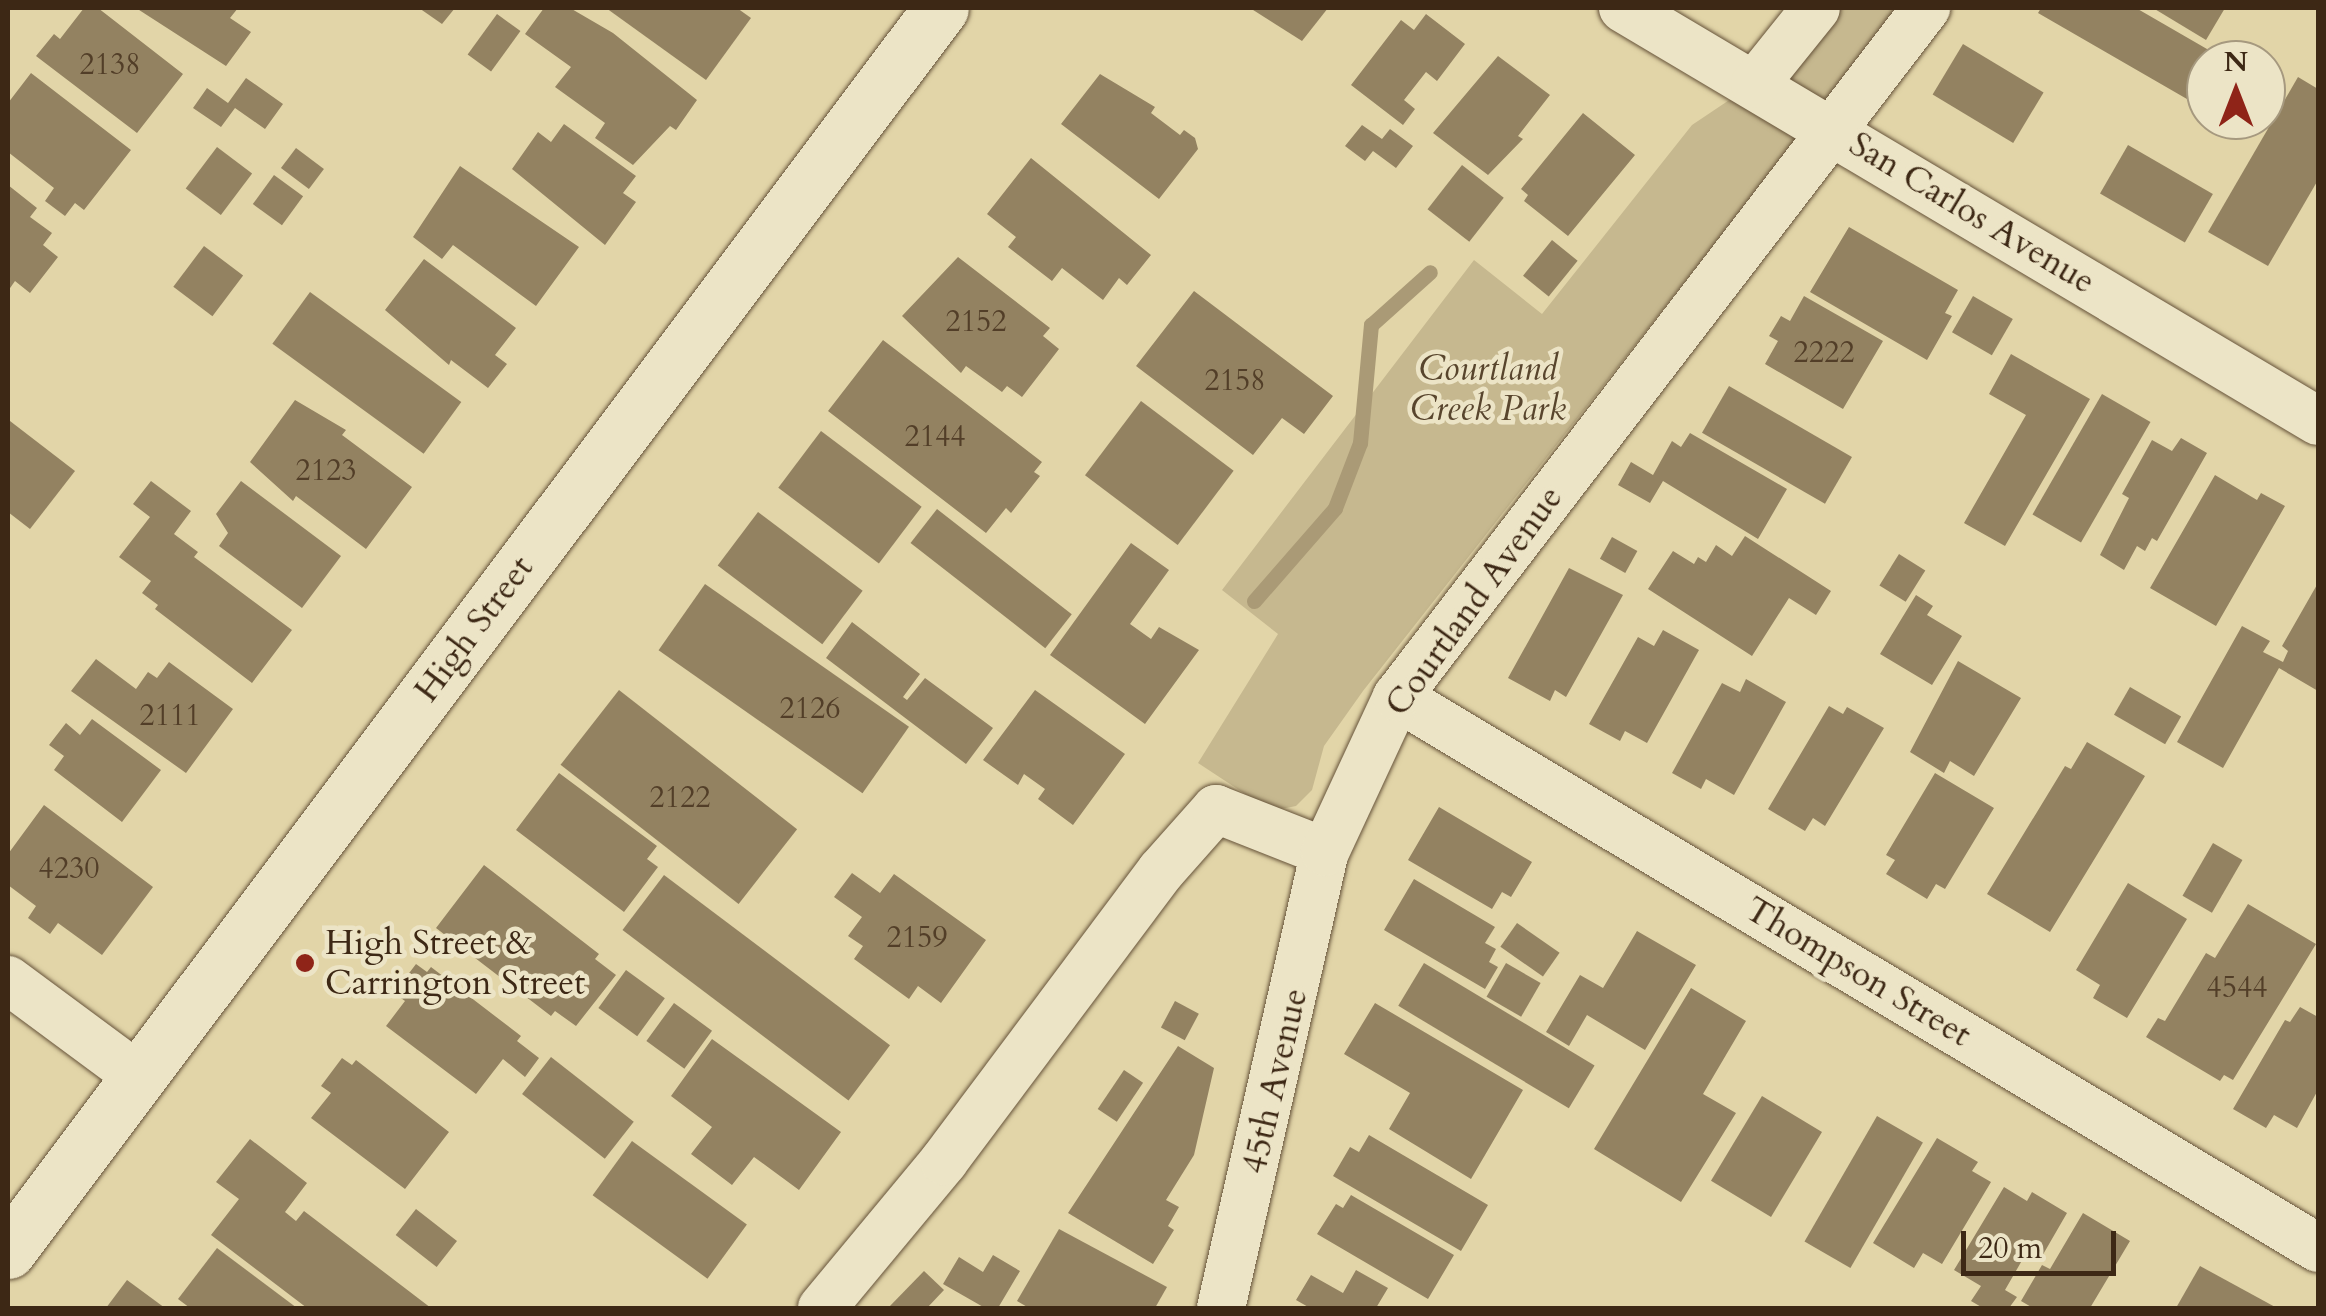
<!DOCTYPE html>
<style>
body{margin:0}
#map{position:relative;width:2326px;height:1316px;overflow:hidden;background:#e2d5a8;font-family:Cardo,serif}
div>[style]{position:absolute}
[style*='--x']{left:calc(var(--x)*1px);top:calc(var(--y)*1px);width:calc(var(--w)*1px);rotate:calc(var(--a)*1deg)}
.green>*{inset:0;background:#c6b88f}
.stream>*{height:15px;margin:-7.5px;padding:0 7.5px;transform-origin:7.5px;border-radius:7.5px;background:#aa9a76}
.building>*{inset:0;background:#938261;transform-origin:0 0}
.roads{filter:drop-shadow(0 0 2px #66533a) drop-shadow(0 0 2px #66533a)}
.minor>*{height:48px;margin:-24px;padding:0 24px;transform-origin:24px;border-radius:24px;background:#ece4c6}
.secondary>*{height:55px;margin:-27.5px;padding:0 27.5px;transform-origin:27.5px;border-radius:27.5px;background:#ece4c6}
.dots>*{width:28px;height:28px;translate:-50% -50%;box-sizing:border-box;border:5px solid #ece4c6;border-radius:50%}
span{translate:-50% -50%;white-space:nowrap;text-align:center;line-height:1.15;-webkit-text-stroke:9px #ece4c6;paint-order:stroke}
.number-label{font-size:30px;color:#523e28}
.number-label span{-webkit-text-stroke-width:0}
.street-label{font-size:35px;color:#3d2815}
.park-label{font-size:35px;color:#58452d;font-style:italic}
.poi-label{font-size:35px;color:#3d2815}
.left{translate:0 -50%;text-align:left}
.frame{position:absolute;inset:0;border:10px solid #3d2815;pointer-events:none}
.north{position:absolute;left:2186px;top:40px;width:100px;height:100px;box-sizing:border-box;background:#ece4c6;border:2px solid #a6997f;border-radius:50%;rotate:0deg;font-size:28px;font-weight:700;line-height:40px;text-align:center;color:#3d2815}
.north::after{content:'';display:block;margin:auto;width:35px;height:45px;background:#8f2418;clip-path:polygon(50% 0,100% 100%,50% 72%,0 100%)}
.scale{position:absolute;left:1961px;top:1231px;width:155px;height:45px;box-sizing:border-box;border:5px solid #3d2815;border-top:0;padding-left:12px;font-size:30px;line-height:35px;white-space:nowrap;color:#3d2815;-webkit-text-stroke:8px #ece4c6;paint-order:stroke}
</style>
<div id="map">
<div class="green">
<div style="clip-path:polygon(1838px 8px,1900px 8px,1363px 691px,1324px 746px,1312px 790px,1296px 806px,1271px 811px,1198px 763px,1278px 634px,1222px 590px,1474px 260px,1542px 314px,1692px 125px,1810px 46px)"></div>
</div>
<div class="stream">
<div style="--x:1254;--y:601;--w:123;--a:-48.9"></div>
<div style="--x:1335;--y:508;--w:70;--a:-69"></div>
<div style="--x:1360;--y:443;--w:119;--a:-84.7"></div>
<div style="--x:1371;--y:325;--w:79;--a:-41.9"></div>
</div>
<div class="building">
<div style="clip-path:polygon(84px 8px,98px 8px,183px 74px,137px 133px,36px 56px,54px 34px,60px 39px)"></div>
<div style="clip-path:polygon(136px 8px,238px 8px,230px 18px,251px 32px,226px 66px)"></div>
<div style="clip-path:polygon(419px 8px,455px 8px,442px 24px)"></div>
<div style="clip-path:polygon(544px 8px,570px 8px,613px 33px,697px 100px,676px 130px,670px 126px,633px 165px,595px 138px,605px 123px,555px 87px,571px 67px,525px 34px)"></div>
<div style="clip-path:polygon(606px 8px,737px 8px,751px 18px,706px 80px)"></div>
<div style="clip-path:polygon(1250px 8px,1328px 8px,1302px 41px)"></div>
<div style="clip-path:polygon(2041px 8px,2136px 8px,2226px 60px,2206px 60px,2206px 110px,2038px 13px)"></div>
<div style="clip-path:polygon(2153px 8px,2225px 8px,2206px 40px)"></div>
<div style="left:497px;top:14px;width:29px;height:50px;rotate:36deg"></div>
<div style="clip-path:polygon(1426px 14px,1465px 44px,1437px 81px,1426px 72px,1404px 100px,1415px 109px,1403px 125px,1351px 85px,1401px 20px,1414px 30px)"></div>
<div style="left:1963px;top:44px;width:94px;height:59px;rotate:31deg"></div>
<div style="clip-path:polygon(1498px 56px,1550px 95px,1518px 136px,1523px 139px,1488px 175px,1433px 133px)"></div>
<div style="clip-path:polygon(31px 73px,131px 150px,84px 210px,75px 203px,65px 216px,45px 201px,54px 188px,8px 152px,8px 103px)"></div>
<div style="clip-path:polygon(1100px 74px,1155px 107px,1151px 113px,1180px 135px,1184px 130px,1195px 138px,1198px 149px,1159px 199px,1061px 124px)"></div>
<div style="clip-path:polygon(2298px 77px,2318px 89px,2318px 180px,2268px 266px,2208px 232px)"></div>
<div style="clip-path:polygon(246px 78px,283px 104px,265px 129px,235px 108px,221px 127px,193px 108px,207px 88px,228px 103px)"></div>
<div style="clip-path:polygon(1583px 113px,1635px 155px,1568px 236px,1524px 201px,1528px 195px,1521px 189px)"></div>
<div style="clip-path:polygon(564px 124px,636px 176px,623px 193px,636px 202px,605px 245px,512px 169px,538px 132px,551px 142px)"></div>
<div style="clip-path:polygon(1362px 125px,1382px 139px,1390px 129px,1413px 146px,1396px 168px,1373px 151px,1365px 161px,1345px 146px)"></div>
<div style="left:2128px;top:145px;width:98px;height:56px;rotate:30deg"></div>
<div style="left:217px;top:147px;width:44px;height:52px;rotate:37deg"></div>
<div style="left:296px;top:148px;width:35px;height:25px;rotate:37deg"></div>
<div style="clip-path:polygon(1031px 158px,1151px 255px,1127px 285px,1119px 278px,1103px 300px,1062px 268px,1052px 281px,1008px 247px,1016px 237px,987px 214px)"></div>
<div style="left:1462px;top:165px;width:53px;height:56px;rotate:38deg"></div>
<div style="clip-path:polygon(460px 166px,579px 247px,536px 306px,453px 245px,442px 259px,413px 237px)"></div>
<div style="left:274px;top:175px;width:36px;height:36px;rotate:36deg"></div>
<div style="clip-path:polygon(8px 185px,37px 208px,30px 217px,52px 233px,43px 245px,58px 257px,30px 293px,15px 281px,8px 291px)"></div>
<div style="clip-path:polygon(1849px 227px,1958px 290px,1945px 313px,1952px 316px,1927px 360px,1810px 292px)"></div>
<div style="left:1552px;top:240px;width:33px;height:46px;rotate:39deg"></div>
<div style="left:204px;top:246px;width:49px;height:51px;rotate:37deg"></div>
<div style="clip-path:polygon(958px 257px,1050px 328px,1043px 336px,1059px 349px,1022px 397px,1007px 386px,1002px 392px,966px 366px,961px 373px,902px 316px)"></div>
<div style="clip-path:polygon(424px 259px,516px 328px,495px 355px,507px 364px,488px 388px,451px 360px,449px 365px,385px 310px)"></div>
<div style="clip-path:polygon(1194px 291px,1333px 396px,1304px 434px,1282px 418px,1253px 455px,1136px 366px)"></div>
<div style="left:310px;top:292px;width:187px;height:64px;rotate:36deg"></div>
<div style="clip-path:polygon(1804px 296px,1883px 341px,1843px 409px,1765px 364px,1778px 341px,1769px 336px,1781px 316px,1790px 321px)"></div>
<div style="left:1973px;top:296px;width:46px;height:42px;rotate:30deg"></div>
<div style="clip-path:polygon(883px 340px,1042px 462px,1034px 472px,1040px 476px,1011px 513px,1006px 508px,986px 533px,828px 411px)"></div>
<div style="clip-path:polygon(2011px 354px,2090px 399px,2005px 546px,1964px 523px,2026px 415px,1989px 394px)"></div>
<div style="left:1729px;top:386px;width:142px;height:54px;rotate:30deg"></div>
<div style="left:2102px;top:394px;width:56px;height:139px;rotate:30deg"></div>
<div style="clip-path:polygon(295px 400px,346px 430px,342px 435px,412px 487px,366px 549px,296px 496px,293px 501px,250px 462px)"></div>
<div style="left:1141px;top:401px;width:116px;height:93px;rotate:37deg"></div>
<div style="clip-path:polygon(10px 421px,75px 471px,30px 529px,8px 512px)"></div>
<div style="left:821px;top:431px;width:126px;height:71px;rotate:37deg"></div>
<div style="clip-path:polygon(1690px 433px,1787px 489px,1758px 539px,1663px 481px,1650px 503px,1618px 485px,1631px 462px,1653px 475px,1672px 441px,1681px 447px)"></div>
<div style="clip-path:polygon(2181px 438px,2207px 453px,2157px 541px,2152px 538px,2145px 551px,2137px 546px,2124px 570px,2100px 555px,2129px 498px,2122px 494px,2152px 440px,2172px 451px)"></div>
<div style="clip-path:polygon(2215px 475px,2257px 500px,2261px 493px,2285px 506px,2216px 626px,2150px 588px)"></div>
<div style="clip-path:polygon(151px 481px,191px 511px,174px 534px,198px 552px,194px 557px,292px 630px,252px 683px,155px 609px,158px 605px,142px 593px,151px 581px,119px 557px,150px 517px,133px 504px)"></div>
<div style="clip-path:polygon(241px 481px,341px 556px,302px 608px,219px 546px,228px 533px,216px 514px)"></div>
<div style="left:937px;top:509px;width:171px;height:43px;rotate:38deg"></div>
<div style="left:758px;top:512px;width:131px;height:67px;rotate:37deg"></div>
<div style="clip-path:polygon(1745px 536px,1831px 591px,1816px 615px,1789px 598px,1752px 656px,1648px 589px,1673px 551px,1694px 564px,1698px 557px,1706px 562px,1716px 545px,1732px 556px)"></div>
<div style="left:1612px;top:537px;width:29px;height:25px;rotate:29deg"></div>
<div style="clip-path:polygon(1131px 543px,1169px 570px,1130px 624px,1151px 639px,1159px 627px,1199px 650px,1145px 724px,1050px 655px)"></div>
<div style="left:1899px;top:554px;width:31px;height:37px;rotate:32deg"></div>
<div style="clip-path:polygon(1569px 568px,1623px 595px,1566px 697px,1555px 690px,1550px 701px,1508px 678px)"></div>
<div style="clip-path:polygon(2318px 583px,2318px 691px,2279px 668px,2223px 768px,2177px 742px,2242px 626px,2270px 641px,2263px 652px,2283px 662px,2288px 651px,2282px 646px)"></div>
<div style="left:705px;top:584px;width:249px;height:81px;rotate:35deg"></div>
<div style="clip-path:polygon(1916px 595px,1933px 606px,1927px 615px,1962px 636px,1932px 685px,1880px 654px)"></div>
<div style="clip-path:polygon(852px 622px,920px 674px,903px 697px,907px 700px,925px 678px,993px 728px,966px 764px,826px 658px)"></div>
<div style="clip-path:polygon(1663px 630px,1699px 650px,1647px 743px,1625px 731px,1620px 741px,1589px 724px,1638px 637px,1654px 646px)"></div>
<div style="clip-path:polygon(96px 659px,136px 689px,148px 672px,157px 678px,169px 662px,233px 709px,186px 773px,71px 691px)"></div>
<div style="clip-path:polygon(1958px 661px,2021px 698px,1974px 776px,1950px 761px,1944px 773px,1910px 752px)"></div>
<div style="clip-path:polygon(1746px 679px,1786px 702px,1734px 795px,1706px 779px,1701px 789px,1672px 773px,1722px 683px,1740px 692px)"></div>
<div style="left:2130px;top:687px;width:59px;height:32px;rotate:30deg"></div>
<div style="left:619px;top:690px;width:226px;height:95px;rotate:38deg"></div>
<div style="clip-path:polygon(1035px 690px,1125px 754px,1073px 825px,1038px 799px,1045px 789px,1024px 774px,1018px 785px,983px 760px)"></div>
<div style="clip-path:polygon(1829px 706px,1843px 714px,1847px 707px,1884px 728px,1825px 826px,1813px 818px,1805px 831px,1768px 809px)"></div>
<div style="clip-path:polygon(92px 719px,161px 770px,122px 822px,54px 770px,64px 756px,49px 745px,66px 723px,80px 735px)"></div>
<div style="clip-path:polygon(2087px 742px,2145px 776px,2050px 932px,1987px 894px,2065px 766px,2071px 769px)"></div>
<div style="clip-path:polygon(559px 773px,657px 846px,647px 859px,658px 867px,624px 912px,516px 830px)"></div>
<div style="clip-path:polygon(1935px 773px,1994px 808px,1945px 889px,1936px 884px,1927px 899px,1886px 874px,1895px 860px,1886px 855px)"></div>
<div style="clip-path:polygon(44px 805px,153px 887px,102px 955px,58px 923px,50px 934px,28px 918px,36px 906px,8px 885px,8px 854px)"></div>
<div style="clip-path:polygon(1439px 807px,1532px 862px,1511px 897px,1502px 892px,1492px 909px,1408px 860px)"></div>
<div style="left:2213px;top:843px;width:34px;height:61px;rotate:30deg"></div>
<div style="clip-path:polygon(484px 865px,599px 954px,595px 959px,616px 975px,576px 1026px,555px 1011px,551px 1016px,436px 928px)"></div>
<div style="clip-path:polygon(852px 873px,880px 893px,894px 874px,986px 940px,941px 1003px,918px 986px,909px 999px,854px 959px,863px 946px,848px 936px,862px 917px,834px 897px)"></div>
<div style="left:664px;top:875px;width:283px;height:69px;rotate:37deg"></div>
<div style="clip-path:polygon(1414px 879px,1495px 927px,1485px 943px,1496px 949px,1489px 962px,1498px 967px,1485px 989px,1384px 930px)"></div>
<div style="clip-path:polygon(2128px 883px,2187px 919px,2127px 1018px,2093px 998px,2100px 985px,2076px 970px)"></div>
<div style="clip-path:polygon(2248px 904px,2316px 944px,2233px 1080px,2224px 1075px,2220px 1081px,2146px 1037px,2158px 1018px,2165px 1021px,2206px 953px,2215px 958px)"></div>
<div style="left:1517px;top:923px;width:52px;height:29px;rotate:35deg"></div>
<div style="clip-path:polygon(1637px 931px,1696px 965px,1645px 1050px,1587px 1015px,1569px 1046px,1546px 1032px,1580px 975px,1603px 988px)"></div>
<div style="left:1424px;top:963px;width:199px;height:50px;rotate:31deg"></div>
<div style="left:1506px;top:963px;width:40px;height:39px;rotate:30deg"></div>
<div style="clip-path:polygon(416px 964px,427px 972px,431px 967px,521px 1036px,517px 1041px,539px 1058px,525px 1077px,503px 1059px,476px 1094px,386px 1026px,405px 1001px,394px 993px)"></div>
<div style="left:626px;top:970px;width:48px;height:47px;rotate:36deg"></div>
<div style="clip-path:polygon(1691px 988px,1746px 1021px,1703px 1094px,1736px 1113px,1681px 1202px,1594px 1149px)"></div>
<div style="left:1175px;top:1001px;width:27px;height:30px;rotate:28deg"></div>
<div style="left:674px;top:1003px;width:47px;height:47px;rotate:36deg"></div>
<div style="clip-path:polygon(1375px 1003px,1523px 1090px,1471px 1179px,1389px 1129px,1410px 1093px,1344px 1054px)"></div>
<div style="clip-path:polygon(2300px 1007px,2318px 1017px,2318px 1090px,2297px 1128px,2274px 1115px,2266px 1128px,2233px 1109px,2285px 1020px,2290px 1022px)"></div>
<div style="clip-path:polygon(712px 1039px,841px 1132px,799px 1190px,754px 1157px,732px 1185px,691px 1154px,712px 1127px,671px 1096px)"></div>
<div style="clip-path:polygon(1178px 1046px,1214px 1068px,1194px 1155px,1166px 1200px,1179px 1207px,1168px 1226px,1174px 1230px,1153px 1264px,1068px 1213px)"></div>
<div style="left:551px;top:1057px;width:105px;height:47px;rotate:38deg"></div>
<div style="clip-path:polygon(342px 1058px,352px 1065px,356px 1060px,449px 1132px,405px 1189px,311px 1118px,331px 1093px,321px 1086px)"></div>
<div style="left:1124px;top:1070px;width:23px;height:47px;rotate:34deg"></div>
<div style="left:1762px;top:1096px;width:70px;height:99px;rotate:31deg"></div>
<div style="left:1877px;top:1116px;width:53px;height:145px;rotate:30deg"></div>
<div style="clip-path:polygon(1369px 1135px,1488px 1205px,1461px 1251px,1333px 1176px,1350px 1147px,1359px 1152px)"></div>
<div style="clip-path:polygon(1937px 1138px,1978px 1162px,1972px 1171px,1991px 1182px,1942px 1264px,1923px 1253px,1914px 1268px,1873px 1243px)"></div>
<div style="clip-path:polygon(250px 1139px,307px 1183px,285px 1212px,296px 1221px,304px 1211px,431px 1308px,307px 1308px,211px 1235px,239px 1199px,216px 1182px)"></div>
<div style="left:632px;top:1141px;width:142px;height:67px;rotate:36deg"></div>
<div style="clip-path:polygon(2004px 1187px,2027px 1201px,2032px 1192px,2067px 1213px,2041px 1258px,2028px 1250px,2005px 1290px,2017px 1297px,2009px 1308px,1983px 1308px,1971px 1301px,1981px 1286px,1954px 1270px)"></div>
<div style="clip-path:polygon(1351px 1195px,1454px 1255px,1428px 1299px,1317px 1234px,1336px 1204px,1343px 1208px)"></div>
<div style="left:416px;top:1209px;width:52px;height:33px;rotate:38deg"></div>
<div style="clip-path:polygon(2083px 1213px,2130px 1241px,2090px 1308px,2033px 1308px,2021px 1301px,2042px 1265px,2050px 1269px)"></div>
<div style="clip-path:polygon(1059px 1229px,1167px 1287px,1155px 1308px,1029px 1308px,1017px 1301px)"></div>
<div style="clip-path:polygon(217px 1248px,297px 1308px,190px 1308px,178px 1299px)"></div>
<div style="clip-path:polygon(993px 1255px,1020px 1271px,998px 1308px,985px 1308px,943px 1284px,959px 1257px,983px 1272px)"></div>
<div style="clip-path:polygon(2200px 1266px,2277px 1308px,2176px 1308px)"></div>
<div style="clip-path:polygon(1356px 1270px,1388px 1288px,1376px 1308px,1310px 1308px,1296px 1300px,1311px 1275px,1343px 1293px)"></div>
<div style="clip-path:polygon(924px 1271px,944px 1290px,927px 1308px,888px 1308px)"></div>
<div style="clip-path:polygon(127px 1280px,165px 1308px,106px 1308px)"></div>
</div>
<div class="roads">
<div class="minor">
<div style="--x:1623;--y:8;--w:808;--a:30.72"></div>
<div style="--x:1755;--y:84;--w:97;--a:-51.2"></div>
<div style="--x:1397;--y:697;--w:1073;--a:30.89"></div>
<div style="--x:8;--y:980;--w:163;--a:36.5"></div>
<div style="--x:822;--y:1308;--w:191;--a:-50.3"></div>
<div style="--x:944;--y:1161;--w:362;--a:-53.2"></div>
<div style="--x:1161;--y:871;--w:83;--a:-48.4"></div>
<div style="--x:1216;--y:809;--w:117;--a:21.5"></div>
<div style="--x:1221;--y:1308;--w:468;--a:-77.2"></div>
<div style="--x:1325;--y:852;--w:171;--a:-65.1"></div>
<div style="--x:1397;--y:697;--w:869;--a:-52.48"></div>
</div>
<div class="secondary">
<div style="--x:8;--y:1251;--w:1554;--a:-53.11"></div>
</div>
</div>
<div class="dots">
<div style="left:305px;top:963px;background:#8f2418"></div>
</div>
<div class="number-label">
<span style="left:110px;top:65px">2138</span>
<span style="left:976px;top:322px">2152</span>
<span style="left:1824px;top:353px">2222</span>
<span style="left:1235px;top:381px">2158</span>
<span style="left:935px;top:437px">2144</span>
<span style="left:326px;top:471px">2123</span>
<span style="left:810px;top:709px">2126</span>
<span style="left:170px;top:716px">2111</span>
<span style="left:680px;top:798px">2122</span>
<span style="left:69px;top:869px">4230</span>
<span style="left:917px;top:938px">2159</span>
<span style="left:2237px;top:988px">4544</span>
</div>
<div class="street-label">
<span style="left:1972px;top:213px;rotate:31deg">San Carlos Avenue</span>
<span style="left:1474px;top:601px;rotate:-54deg">Courtland Avenue</span>
<span style="left:474px;top:629px;rotate:-53deg">High Street</span>
<span style="left:1858px;top:972px;rotate:31deg">Thompson Street</span>
<span style="left:1275px;top:1081px;rotate:-77deg">45th Avenue</span>
</div>
<div class="park-label">
<span style="left:1488px;top:389px">Courtland<br>Creek Park</span>
</div>
<div class="poi-label">
<span class="left" style="left:325px;top:963px">High Street &amp;<br>Carrington Street</span>
</div>
<div class="frame"></div>
<div class="north">N</div>
<div class="scale">20 m</div>
</div>
